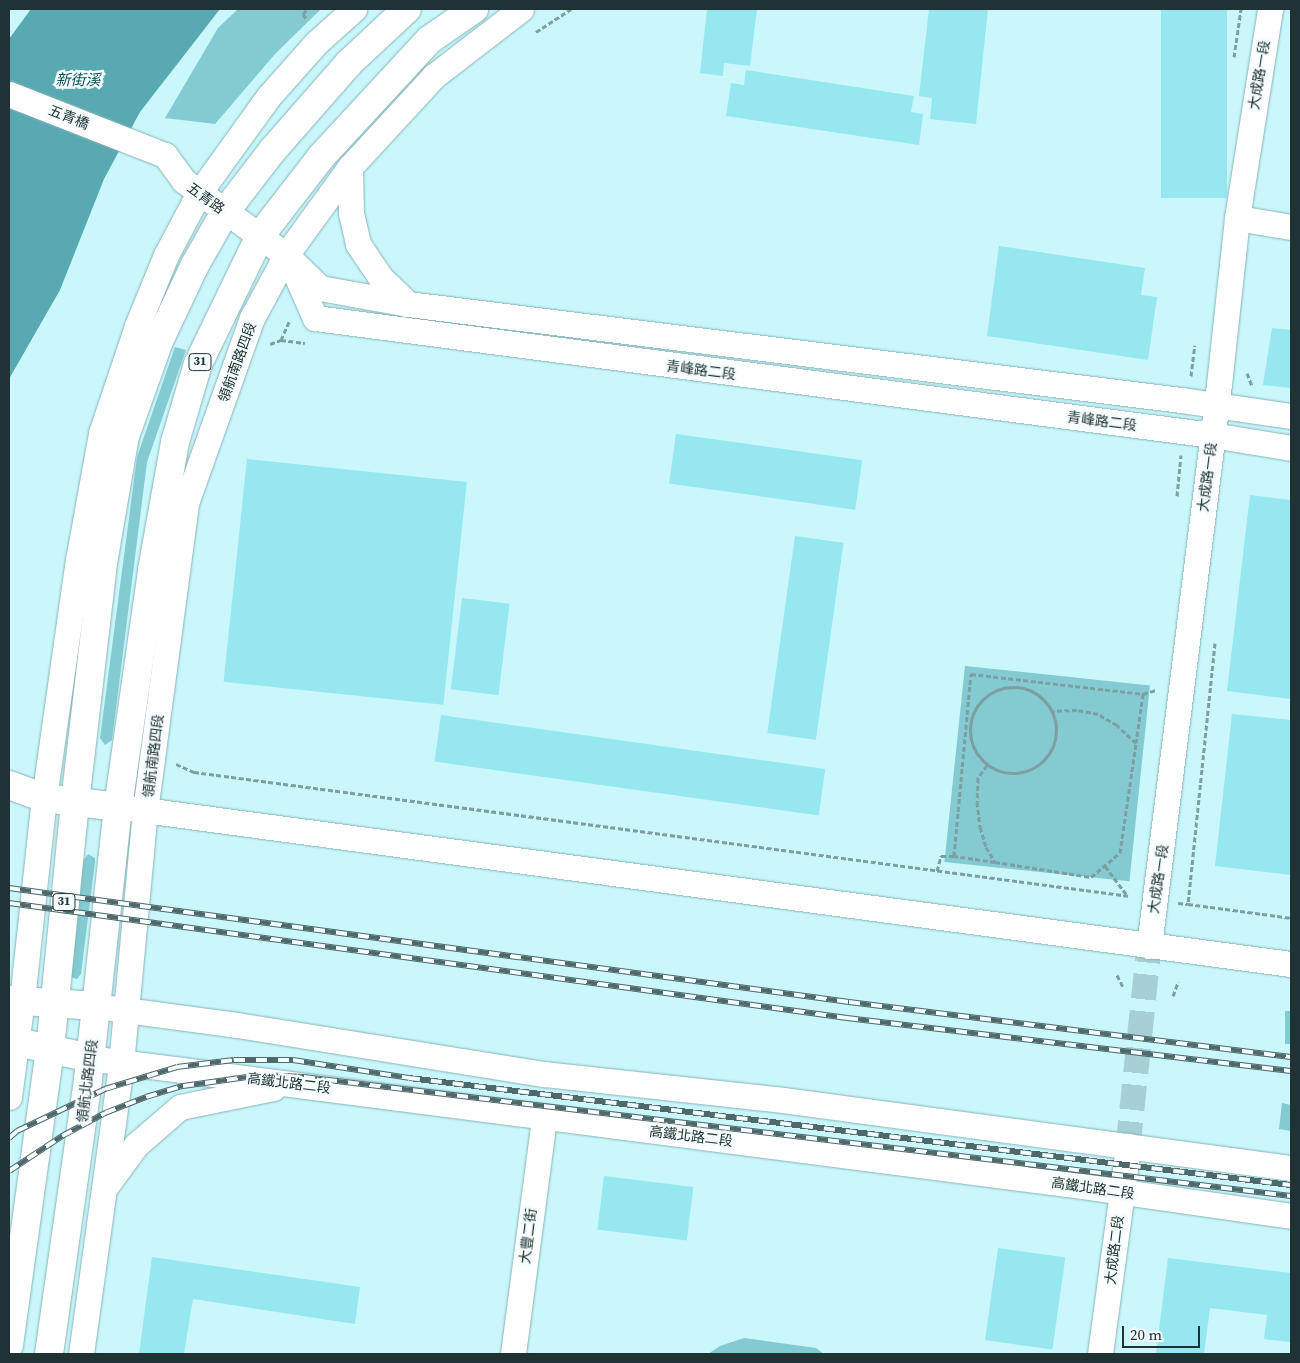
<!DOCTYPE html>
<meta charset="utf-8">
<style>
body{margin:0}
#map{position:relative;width:1300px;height:1363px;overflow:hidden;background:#c9f7fc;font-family:"Source Serif 4","Noto Sans TC",serif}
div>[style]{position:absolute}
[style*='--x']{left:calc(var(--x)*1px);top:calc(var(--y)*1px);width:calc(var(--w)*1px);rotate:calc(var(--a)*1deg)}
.green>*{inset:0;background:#83cad1;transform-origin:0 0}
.water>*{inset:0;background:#58a9b1}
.building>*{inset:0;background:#96e7f0;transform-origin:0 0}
.minor-tunnel>*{height:25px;margin-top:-12.5px;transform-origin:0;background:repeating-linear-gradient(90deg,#a7d0d4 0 25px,transparent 0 37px)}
.path>*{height:3px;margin-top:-1.5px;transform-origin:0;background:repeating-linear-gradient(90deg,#7d9ea2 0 5px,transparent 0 7.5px)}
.path>.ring{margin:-1.5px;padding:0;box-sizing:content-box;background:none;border:3px solid #7d9ea2;border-radius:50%}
.roads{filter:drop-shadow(0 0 1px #87b3b8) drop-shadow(0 0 1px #87b3b8)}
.minor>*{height:25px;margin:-12.5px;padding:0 12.5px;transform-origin:12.5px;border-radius:12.5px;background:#fff}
.major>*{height:28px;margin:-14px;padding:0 14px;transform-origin:14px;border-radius:14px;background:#fff}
.rail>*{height:5.5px;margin-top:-2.75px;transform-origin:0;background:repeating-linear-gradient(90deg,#f4fcfd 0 11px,#4e686b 0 22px);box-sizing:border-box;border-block:1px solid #4e686b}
span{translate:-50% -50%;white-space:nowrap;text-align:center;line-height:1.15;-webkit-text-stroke:5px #f4fcfd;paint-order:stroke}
.shield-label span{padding:1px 4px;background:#f4fcfd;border:1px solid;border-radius:4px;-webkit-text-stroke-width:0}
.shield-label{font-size:12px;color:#203234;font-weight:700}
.street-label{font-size:14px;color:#203234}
.water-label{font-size:15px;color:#085359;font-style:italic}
.frame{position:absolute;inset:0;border:10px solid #203234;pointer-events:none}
.scale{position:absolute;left:1122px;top:1326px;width:78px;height:22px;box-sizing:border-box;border:2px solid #203234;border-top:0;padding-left:6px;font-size:15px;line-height:18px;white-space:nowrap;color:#203234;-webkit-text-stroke:4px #f4fcfd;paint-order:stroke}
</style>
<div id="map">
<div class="green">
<div style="clip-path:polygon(238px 9px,321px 9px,275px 54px,215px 124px,165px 118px,218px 28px)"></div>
<div style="clip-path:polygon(175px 347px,186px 350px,147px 462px,112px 740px,105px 745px,100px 738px,137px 457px)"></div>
<div style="left:965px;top:666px;width:186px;height:197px;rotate:6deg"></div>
<div style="clip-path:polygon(88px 854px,95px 858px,95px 862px,81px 974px,77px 979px,71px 977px,70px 970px,83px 861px)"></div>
<div style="left:1285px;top:1011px;width:6px;height:33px"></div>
<div style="clip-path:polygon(1282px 1103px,1291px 1105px,1291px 1131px,1279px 1129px)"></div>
<div style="clip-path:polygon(744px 1338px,816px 1348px,824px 1354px,708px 1354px,720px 1346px)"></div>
</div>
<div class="water">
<div style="clip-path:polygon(31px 9px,220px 9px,140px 112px,104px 179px,60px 290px,9px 379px,9px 39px)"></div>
</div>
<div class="building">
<div style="clip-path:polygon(707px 9px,757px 9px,750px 66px,724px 63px,723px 76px,700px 73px)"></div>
<div style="clip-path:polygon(929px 9px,988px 9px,976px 124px,930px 119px,932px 98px,919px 96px)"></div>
<div style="left:1161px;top:9px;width:66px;height:189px"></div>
<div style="clip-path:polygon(746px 70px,914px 96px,911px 112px,923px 114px,919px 145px,726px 116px,731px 83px,744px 85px)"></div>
<div style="clip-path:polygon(999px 246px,1145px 268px,1141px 295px,1157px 297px,1148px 360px,987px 336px)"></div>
<div style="clip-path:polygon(1272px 328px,1291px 330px,1291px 388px,1263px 385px)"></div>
<div style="left:676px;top:434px;width:188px;height:50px;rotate:8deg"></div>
<div style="left:247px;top:459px;width:221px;height:224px;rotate:6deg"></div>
<div style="clip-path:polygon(1250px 495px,1291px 500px,1291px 699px,1227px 691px)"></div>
<div style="left:795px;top:536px;width:49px;height:199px;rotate:8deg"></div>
<div style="left:462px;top:598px;width:48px;height:92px;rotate:7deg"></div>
<div style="clip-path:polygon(1232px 714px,1291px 720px,1291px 875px,1215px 866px)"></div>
<div style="left:441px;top:715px;width:388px;height:47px;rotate:8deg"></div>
<div style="left:604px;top:1176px;width:90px;height:54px;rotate:7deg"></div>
<div style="left:998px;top:1248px;width:68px;height:93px;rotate:8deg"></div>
<div style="clip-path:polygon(152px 1257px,360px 1287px,355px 1324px,193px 1299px,184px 1354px,139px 1354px)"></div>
<div style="clip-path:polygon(1168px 1258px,1291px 1273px,1291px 1342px,1264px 1339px,1267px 1315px,1210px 1308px,1204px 1354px,1156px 1354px)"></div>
</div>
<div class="minor-tunnel">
<div style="--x:1128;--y:1146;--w:201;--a:-84"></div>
</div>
<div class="path">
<div style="--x:306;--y:18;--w:5;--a:-127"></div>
<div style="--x:303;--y:14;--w:6;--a:-51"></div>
<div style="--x:536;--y:32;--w:42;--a:-33.3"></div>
<div style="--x:1234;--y:57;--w:49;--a:-81.7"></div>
<div style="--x:281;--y:340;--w:20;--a:-66"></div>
<div style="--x:270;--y:344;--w:12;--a:-20"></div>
<div style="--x:281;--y:340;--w:24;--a:7"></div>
<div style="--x:1247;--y:373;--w:14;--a:69"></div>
<div style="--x:1191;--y:376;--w:31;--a:-83"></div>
<div style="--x:1177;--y:496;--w:41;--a:-84.4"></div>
<div style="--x:1215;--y:643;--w:262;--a:95.9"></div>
<div style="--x:1188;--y:904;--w:104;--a:7.7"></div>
<div class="ring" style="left:970px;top:687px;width:83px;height:83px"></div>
<div style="--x:1143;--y:694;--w:14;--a:-17"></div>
<div style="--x:176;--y:764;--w:20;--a:24"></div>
<div style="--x:194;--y:772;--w:944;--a:7.55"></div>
<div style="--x:987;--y:765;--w:16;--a:125"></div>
<div style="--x:978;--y:778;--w:24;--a:92"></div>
<div style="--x:977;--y:802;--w:25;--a:83"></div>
<div style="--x:980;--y:827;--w:21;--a:73"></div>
<div style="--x:986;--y:847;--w:17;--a:59"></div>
<div style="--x:995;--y:862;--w:97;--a:8.9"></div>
<div style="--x:1091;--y:877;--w:38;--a:-40"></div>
<div style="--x:1120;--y:853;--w:111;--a:-81.7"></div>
<div style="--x:1136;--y:743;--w:26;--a:-137"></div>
<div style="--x:1117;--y:725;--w:22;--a:-150"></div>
<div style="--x:1098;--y:714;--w:21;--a:-169"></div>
<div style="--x:1077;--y:710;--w:25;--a:178"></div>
<div style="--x:995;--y:862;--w:41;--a:-171.7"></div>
<div style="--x:954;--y:856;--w:183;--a:-84.7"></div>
<div style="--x:971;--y:674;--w:173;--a:6.6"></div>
<div style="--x:1143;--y:694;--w:49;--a:98.1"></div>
<div style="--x:1105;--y:866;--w:36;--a:53"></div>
<div style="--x:937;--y:871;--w:16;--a:-75"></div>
<div style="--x:941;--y:856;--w:13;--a:0"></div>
<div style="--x:1178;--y:903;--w:10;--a:6"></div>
<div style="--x:1117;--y:975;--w:13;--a:63"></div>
<div style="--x:1173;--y:996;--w:15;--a:-70"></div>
</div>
<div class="roads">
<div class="minor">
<div style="--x:9;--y:94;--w:168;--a:21.4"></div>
<div style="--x:165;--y:155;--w:32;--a:54"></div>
<div style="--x:184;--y:181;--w:126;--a:36"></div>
<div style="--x:286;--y:255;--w:47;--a:44.1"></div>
<div style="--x:320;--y:288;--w:89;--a:10.3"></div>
<div style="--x:408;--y:304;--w:779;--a:7.08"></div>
<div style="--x:1181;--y:400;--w:111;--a:8.3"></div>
<div style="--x:350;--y:167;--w:46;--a:88.8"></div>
<div style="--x:351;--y:213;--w:32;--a:77"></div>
<div style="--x:358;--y:244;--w:40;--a:56"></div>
<div style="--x:380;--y:277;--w:39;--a:44"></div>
<div style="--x:1237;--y:218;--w:55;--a:9.5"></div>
<div style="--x:293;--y:268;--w:55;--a:66.3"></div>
<div style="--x:315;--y:318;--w:905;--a:7.43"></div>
<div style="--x:1212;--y:435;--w:80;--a:9.3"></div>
<div style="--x:129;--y:808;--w:1172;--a:7.65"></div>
<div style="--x:1149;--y:946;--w:566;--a:-82.9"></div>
<div style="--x:1219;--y:384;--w:167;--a:-83.8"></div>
<div style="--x:1237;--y:218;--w:212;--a:-81"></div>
<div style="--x:111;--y:1008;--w:127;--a:7.7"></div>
<div style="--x:237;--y:1025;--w:311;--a:9.1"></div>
<div style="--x:544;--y:1074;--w:240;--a:6.2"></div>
<div style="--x:783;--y:1100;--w:513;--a:7.62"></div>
<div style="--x:104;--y:1060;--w:971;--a:7.34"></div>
<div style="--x:1067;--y:1184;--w:226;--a:8.1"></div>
<div style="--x:9;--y:1097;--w:98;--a:-82.4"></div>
<div style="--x:22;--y:1000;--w:203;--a:-83.8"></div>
<div style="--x:44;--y:798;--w:240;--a:-81.9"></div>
<div style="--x:78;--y:560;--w:129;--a:-79.7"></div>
<div style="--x:101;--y:433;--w:113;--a:-71.4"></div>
<div style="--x:137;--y:326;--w:77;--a:-67.8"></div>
<div style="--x:166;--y:255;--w:70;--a:-62"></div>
<div style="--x:199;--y:193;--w:120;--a:-54.2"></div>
<div style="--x:269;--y:96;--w:71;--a:-48.4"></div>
<div style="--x:316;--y:43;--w:51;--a:-41.8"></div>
<div style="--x:104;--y:1189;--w:54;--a:-54"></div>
<div style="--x:136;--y:1145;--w:58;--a:-40.8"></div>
<div style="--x:180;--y:1107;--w:95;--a:-11.5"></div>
<div style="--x:81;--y:1354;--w:293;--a:-82.1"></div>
<div style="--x:121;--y:1064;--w:254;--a:-84.6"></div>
<div style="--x:145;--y:811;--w:311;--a:-82.4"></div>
<div style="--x:186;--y:503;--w:196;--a:-70.4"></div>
<div style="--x:252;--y:318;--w:72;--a:-61.6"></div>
<div style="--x:286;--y:255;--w:109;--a:-54"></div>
<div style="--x:350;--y:167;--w:124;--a:-47.3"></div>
<div style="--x:434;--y:76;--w:110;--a:-37.6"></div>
<div style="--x:513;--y:1354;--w:238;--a:-82.5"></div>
<div style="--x:1100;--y:1354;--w:210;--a:-82.3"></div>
</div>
<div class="major">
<div style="--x:9;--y:785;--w:37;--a:20"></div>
<div style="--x:44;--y:798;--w:75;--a:6.9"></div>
<div style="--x:9;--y:1000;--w:87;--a:3.9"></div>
<div style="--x:9;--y:1038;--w:9;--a:27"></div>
<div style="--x:17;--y:1042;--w:76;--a:12.2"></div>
<div style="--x:9;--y:1345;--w:299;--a:-82.1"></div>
<div style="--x:50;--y:1049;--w:248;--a:-84.2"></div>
<div style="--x:75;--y:802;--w:241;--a:-83.3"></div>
<div style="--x:103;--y:563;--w:129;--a:-80.2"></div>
<div style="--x:125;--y:436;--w:101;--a:-70.3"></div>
<div style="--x:159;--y:341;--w:84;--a:-64.7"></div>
<div style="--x:195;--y:265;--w:61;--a:-60.5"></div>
<div style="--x:225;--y:212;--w:77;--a:-52.4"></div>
<div style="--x:272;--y:151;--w:117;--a:-48.8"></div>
<div style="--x:349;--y:63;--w:79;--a:-43"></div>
<div style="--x:49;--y:1354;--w:278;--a:-81.9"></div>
<div style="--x:88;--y:1079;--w:274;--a:-83.7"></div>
<div style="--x:118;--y:807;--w:239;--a:-81.8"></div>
<div style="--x:152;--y:570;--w:130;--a:-79.8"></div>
<div style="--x:175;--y:442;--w:81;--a:-73.6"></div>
<div style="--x:198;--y:364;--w:142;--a:-64.2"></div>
<div style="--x:260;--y:236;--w:100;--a:-52.3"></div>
<div style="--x:321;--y:157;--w:159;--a:-47.3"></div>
<div style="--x:429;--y:40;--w:55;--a:-34.6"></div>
</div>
</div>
<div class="rail">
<div style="--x:9;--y:888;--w:848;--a:7.73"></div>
<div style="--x:849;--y:1002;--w:445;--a:7.1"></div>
<div style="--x:9;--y:903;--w:846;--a:7.81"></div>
<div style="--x:847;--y:1018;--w:447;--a:6.8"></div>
<div style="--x:9;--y:1138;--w:11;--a:-41"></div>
<div style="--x:17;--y:1131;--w:98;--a:-25.5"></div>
<div style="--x:105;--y:1089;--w:75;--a:-17"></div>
<div style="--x:177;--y:1067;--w:57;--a:-7"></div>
<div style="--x:234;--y:1060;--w:59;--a:0"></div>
<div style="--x:293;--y:1060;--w:117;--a:8.8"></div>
<div style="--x:409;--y:1078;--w:888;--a:6.92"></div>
<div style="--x:9;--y:1171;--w:64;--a:-33.4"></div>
<div style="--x:62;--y:1136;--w:49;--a:-28.1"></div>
<div style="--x:105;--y:1113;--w:44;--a:-21.3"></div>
<div style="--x:146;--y:1097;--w:39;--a:-17"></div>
<div style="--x:183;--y:1086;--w:79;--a:-8"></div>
<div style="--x:261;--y:1075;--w:43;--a:2.7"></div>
<div style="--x:304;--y:1077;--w:994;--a:6.87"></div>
</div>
<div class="shield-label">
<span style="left:200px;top:362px">31</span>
<span style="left:64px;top:902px">31</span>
</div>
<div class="street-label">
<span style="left:1259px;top:75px;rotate:-81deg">大成路一段</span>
<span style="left:69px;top:117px;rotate:21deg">五青橋</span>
<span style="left:206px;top:198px;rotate:36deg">五青路</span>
<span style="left:237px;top:362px;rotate:-70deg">領航南路四段</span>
<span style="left:701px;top:370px;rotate:7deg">青峰路二段</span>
<span style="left:1102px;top:421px;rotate:7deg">青峰路二段</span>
<span style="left:1207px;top:477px;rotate:-83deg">大成路一段</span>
<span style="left:153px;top:756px;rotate:-83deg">領航南路四段</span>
<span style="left:1158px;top:879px;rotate:-82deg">大成路一段</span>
<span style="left:87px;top:1081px;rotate:-83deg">領航北路四段</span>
<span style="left:289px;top:1083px;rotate:7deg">高鐵北路二段</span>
<span style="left:691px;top:1136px;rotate:7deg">高鐵北路二段</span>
<span style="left:1093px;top:1188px;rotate:8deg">高鐵北路二段</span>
<span style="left:528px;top:1236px;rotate:-83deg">大豐二街</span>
<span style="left:1114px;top:1250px;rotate:-83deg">大成路二段</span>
</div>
<div class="water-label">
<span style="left:78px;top:80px">新街溪</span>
</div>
<div class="frame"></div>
<div class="scale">20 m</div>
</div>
